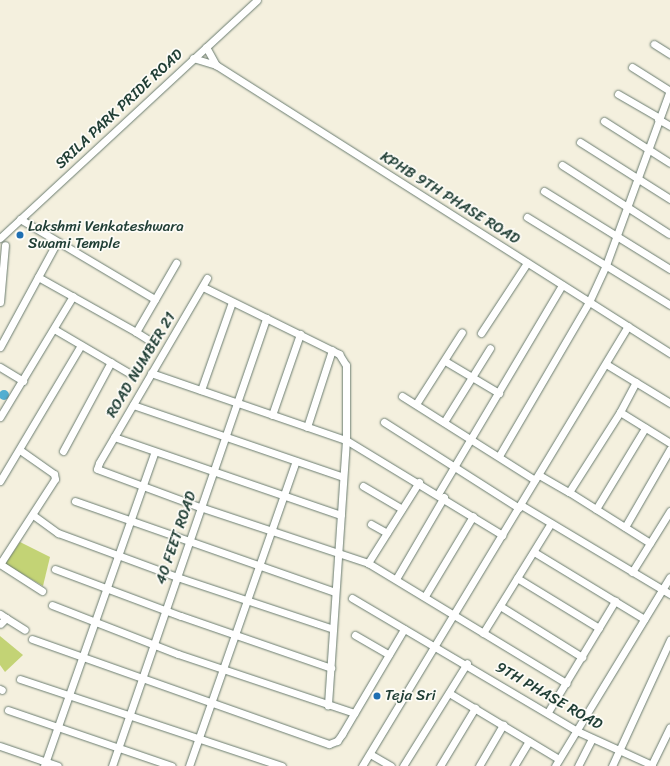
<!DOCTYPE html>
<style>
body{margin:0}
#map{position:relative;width:670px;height:766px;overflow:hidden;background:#f4f0de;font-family:Sriracha,sans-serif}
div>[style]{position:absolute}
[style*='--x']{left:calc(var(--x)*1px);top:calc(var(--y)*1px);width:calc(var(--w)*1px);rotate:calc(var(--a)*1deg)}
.green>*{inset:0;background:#c3d375}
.water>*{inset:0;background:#53aed1}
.round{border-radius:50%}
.roads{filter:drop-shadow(0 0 1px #6a7c70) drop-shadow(0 0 1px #6a7c70)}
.minor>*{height:7px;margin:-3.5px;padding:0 3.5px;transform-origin:3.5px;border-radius:3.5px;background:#fff}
.dots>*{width:11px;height:11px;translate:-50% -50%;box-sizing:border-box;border:2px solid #fdfcf7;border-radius:50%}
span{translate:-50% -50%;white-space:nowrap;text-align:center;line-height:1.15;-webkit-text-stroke:3.5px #fdfcf7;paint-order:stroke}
.street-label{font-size:15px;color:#1f3d34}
.poi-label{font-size:15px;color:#1f3d34}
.left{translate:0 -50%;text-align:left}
</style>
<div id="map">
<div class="green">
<div style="clip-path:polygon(20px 542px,50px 557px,43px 586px,5px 564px)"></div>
<div style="clip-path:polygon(0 636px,23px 655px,5px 672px,0 665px)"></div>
</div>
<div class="water">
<div class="round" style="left:-1px;top:390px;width:10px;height:10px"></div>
</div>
<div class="roads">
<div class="minor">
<div style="--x:654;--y:44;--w:19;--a:32"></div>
<div style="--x:206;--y:47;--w:21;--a:61"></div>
<div style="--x:193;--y:58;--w:24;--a:17"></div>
<div style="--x:216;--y:65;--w:538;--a:32.39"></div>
<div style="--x:632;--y:67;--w:45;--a:32.3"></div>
<div style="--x:618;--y:94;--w:46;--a:29.9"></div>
<div style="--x:658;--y:119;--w:14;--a:30"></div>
<div style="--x:604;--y:121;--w:78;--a:32.5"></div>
<div style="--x:580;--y:142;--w:107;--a:32.3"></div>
<div style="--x:562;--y:165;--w:127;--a:32.8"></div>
<div style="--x:544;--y:191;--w:148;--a:31.8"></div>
<div style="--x:527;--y:217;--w:168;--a:31.6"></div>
<div style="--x:20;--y:219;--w:157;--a:30.7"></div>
<div style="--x:0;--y:238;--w:350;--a:-42.8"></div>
<div style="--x:38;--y:277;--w:112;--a:29.3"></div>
<div style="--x:136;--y:332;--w:80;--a:-59.9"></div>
<div style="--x:207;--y:278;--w:214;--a:120.3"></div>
<div style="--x:99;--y:463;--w:6;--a:108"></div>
<div style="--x:97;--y:469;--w:110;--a:20.3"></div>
<div style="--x:200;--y:507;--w:177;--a:18.4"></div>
<div style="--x:203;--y:287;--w:152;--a:26.2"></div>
<div style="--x:339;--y:354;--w:13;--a:58"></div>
<div style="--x:346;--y:365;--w:75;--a:90"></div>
<div style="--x:346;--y:440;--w:266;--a:93.9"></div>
<div style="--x:0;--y:302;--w:57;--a:-85"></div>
<div style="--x:54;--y:329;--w:87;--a:30.4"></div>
<div style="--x:136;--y:332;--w:15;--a:32"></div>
<div style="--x:481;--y:333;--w:84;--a:-56.7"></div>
<div style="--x:0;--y:347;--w:119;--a:-61.5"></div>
<div style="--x:445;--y:361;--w:63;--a:30.7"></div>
<div style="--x:606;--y:364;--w:75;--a:31.4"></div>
<div style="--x:0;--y:367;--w:27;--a:31"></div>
<div style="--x:151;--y:373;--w:206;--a:19"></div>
<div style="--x:346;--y:440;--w:183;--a:31.3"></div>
<div style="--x:201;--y:390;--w:93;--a:-70.6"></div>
<div style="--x:402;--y:396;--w:157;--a:32.3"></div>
<div style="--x:416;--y:404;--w:85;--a:-57.4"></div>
<div style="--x:133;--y:405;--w:222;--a:18.9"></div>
<div style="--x:620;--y:412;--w:34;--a:-62"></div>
<div style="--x:272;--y:415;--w:86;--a:-70.9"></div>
<div style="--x:0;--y:417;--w:141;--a:-58.9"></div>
<div style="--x:384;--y:422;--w:160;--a:32.5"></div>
<div style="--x:444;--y:422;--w:87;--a:-58.1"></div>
<div style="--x:307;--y:427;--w:81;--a:-72"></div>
<div style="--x:114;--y:437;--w:240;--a:19"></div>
<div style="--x:63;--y:451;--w:101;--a:-61.7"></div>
<div style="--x:499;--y:456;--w:178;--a:-59.7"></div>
<div style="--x:589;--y:302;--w:41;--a:-65.3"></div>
<div style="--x:606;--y:265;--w:186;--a:-69.9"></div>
<div style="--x:539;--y:475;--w:34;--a:30"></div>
<div style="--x:0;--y:481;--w:158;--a:-59.2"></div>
<div style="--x:419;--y:482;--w:96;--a:122.2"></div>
<div style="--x:368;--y:563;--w:232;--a:31.2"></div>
<div style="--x:363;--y:486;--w:45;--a:30.5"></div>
<div style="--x:438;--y:494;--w:243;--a:-59.3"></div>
<div style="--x:75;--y:501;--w:275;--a:19.3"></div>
<div style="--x:521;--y:505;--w:174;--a:30.9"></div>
<div style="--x:596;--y:509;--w:95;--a:-58.8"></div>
<div style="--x:33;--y:515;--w:31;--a:36"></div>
<div style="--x:58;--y:533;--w:127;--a:20.3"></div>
<div style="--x:177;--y:577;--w:164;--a:18.4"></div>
<div style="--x:371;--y:524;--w:18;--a:29"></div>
<div style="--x:625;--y:527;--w:90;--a:-60"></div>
<div style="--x:650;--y:543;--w:96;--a:-147.8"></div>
<div style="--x:569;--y:492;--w:95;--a:-57.5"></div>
<div style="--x:620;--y:412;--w:59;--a:31.8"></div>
<div style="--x:534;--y:552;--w:129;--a:31.3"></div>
<div style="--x:0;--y:564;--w:101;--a:-57.1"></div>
<div style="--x:55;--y:479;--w:5;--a:-101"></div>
<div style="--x:54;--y:474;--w:42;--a:-144.8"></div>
<div style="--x:0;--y:564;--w:50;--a:32.7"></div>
<div style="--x:55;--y:569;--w:134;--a:20.5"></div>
<div style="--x:181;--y:616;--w:159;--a:19.1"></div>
<div style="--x:632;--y:572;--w:72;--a:-58.1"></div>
<div style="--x:517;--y:578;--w:96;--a:31.4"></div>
<div style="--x:396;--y:579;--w:95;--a:-59.7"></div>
<div style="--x:425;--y:596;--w:93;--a:-59"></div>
<div style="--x:352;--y:598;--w:261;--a:30.6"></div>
<div style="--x:577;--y:731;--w:82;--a:24.4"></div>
<div style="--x:52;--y:605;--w:135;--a:21.3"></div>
<div style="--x:178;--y:654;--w:186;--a:18.5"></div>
<div style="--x:500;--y:606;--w:97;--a:31.9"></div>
<div style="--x:0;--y:614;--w:7;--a:34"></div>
<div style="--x:6;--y:618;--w:8;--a:135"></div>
<div style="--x:6;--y:618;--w:22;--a:32"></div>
<div style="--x:483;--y:633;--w:129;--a:-58.3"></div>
<div style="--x:355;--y:635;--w:39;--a:30"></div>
<div style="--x:32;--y:639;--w:315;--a:19.5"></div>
<div style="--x:329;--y:744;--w:9;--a:-21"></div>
<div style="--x:337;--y:741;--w:9;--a:-54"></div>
<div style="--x:342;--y:734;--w:122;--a:-59.4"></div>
<div style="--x:20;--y:679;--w:276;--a:18.4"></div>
<div style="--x:0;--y:689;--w:2;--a:27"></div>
<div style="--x:449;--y:693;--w:128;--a:31"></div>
<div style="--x:8;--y:710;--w:173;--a:18.9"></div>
<div style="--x:548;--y:712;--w:130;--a:-58.9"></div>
<div style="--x:0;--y:746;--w:61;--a:19"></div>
<div style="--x:370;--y:754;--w:24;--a:30"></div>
<div style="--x:44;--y:766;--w:332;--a:-70.6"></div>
<div style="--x:112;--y:766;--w:474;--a:-71"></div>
<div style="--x:189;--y:766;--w:323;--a:-70.7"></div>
<div style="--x:362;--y:766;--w:514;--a:-58.85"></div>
<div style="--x:403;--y:766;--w:121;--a:-58.1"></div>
<div style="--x:440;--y:766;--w:68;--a:-58.9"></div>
<div style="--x:479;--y:766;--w:48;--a:-59.7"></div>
<div style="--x:514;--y:766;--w:29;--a:-59"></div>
<div style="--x:555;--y:766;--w:221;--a:-58.7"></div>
<div style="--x:578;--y:766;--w:31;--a:-63"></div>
<div style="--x:612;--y:766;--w:139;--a:-65.3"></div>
<div style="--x:651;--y:766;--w:43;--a:-64"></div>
</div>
</div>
<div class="dots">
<div style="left:20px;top:235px;background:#1f6fb2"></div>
<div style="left:377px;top:696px;background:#1f6fb2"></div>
</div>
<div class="street-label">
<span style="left:119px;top:109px;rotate:-43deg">SRILA PARK PRIDE ROAD</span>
<span style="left:450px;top:198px;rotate:32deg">KPHB 9TH PHASE ROAD</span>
<span style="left:141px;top:365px;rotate:-59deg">ROAD NUMBER 21</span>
<span style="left:176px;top:538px;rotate:-71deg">40 FEET ROAD</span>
<span style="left:549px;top:696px;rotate:30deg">9TH PHASE ROAD</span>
</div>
<div class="poi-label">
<span class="left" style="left:28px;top:235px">Lakshmi Venkateshwara<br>Swami Temple</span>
<span class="left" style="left:385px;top:696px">Teja Sri</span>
</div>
</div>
